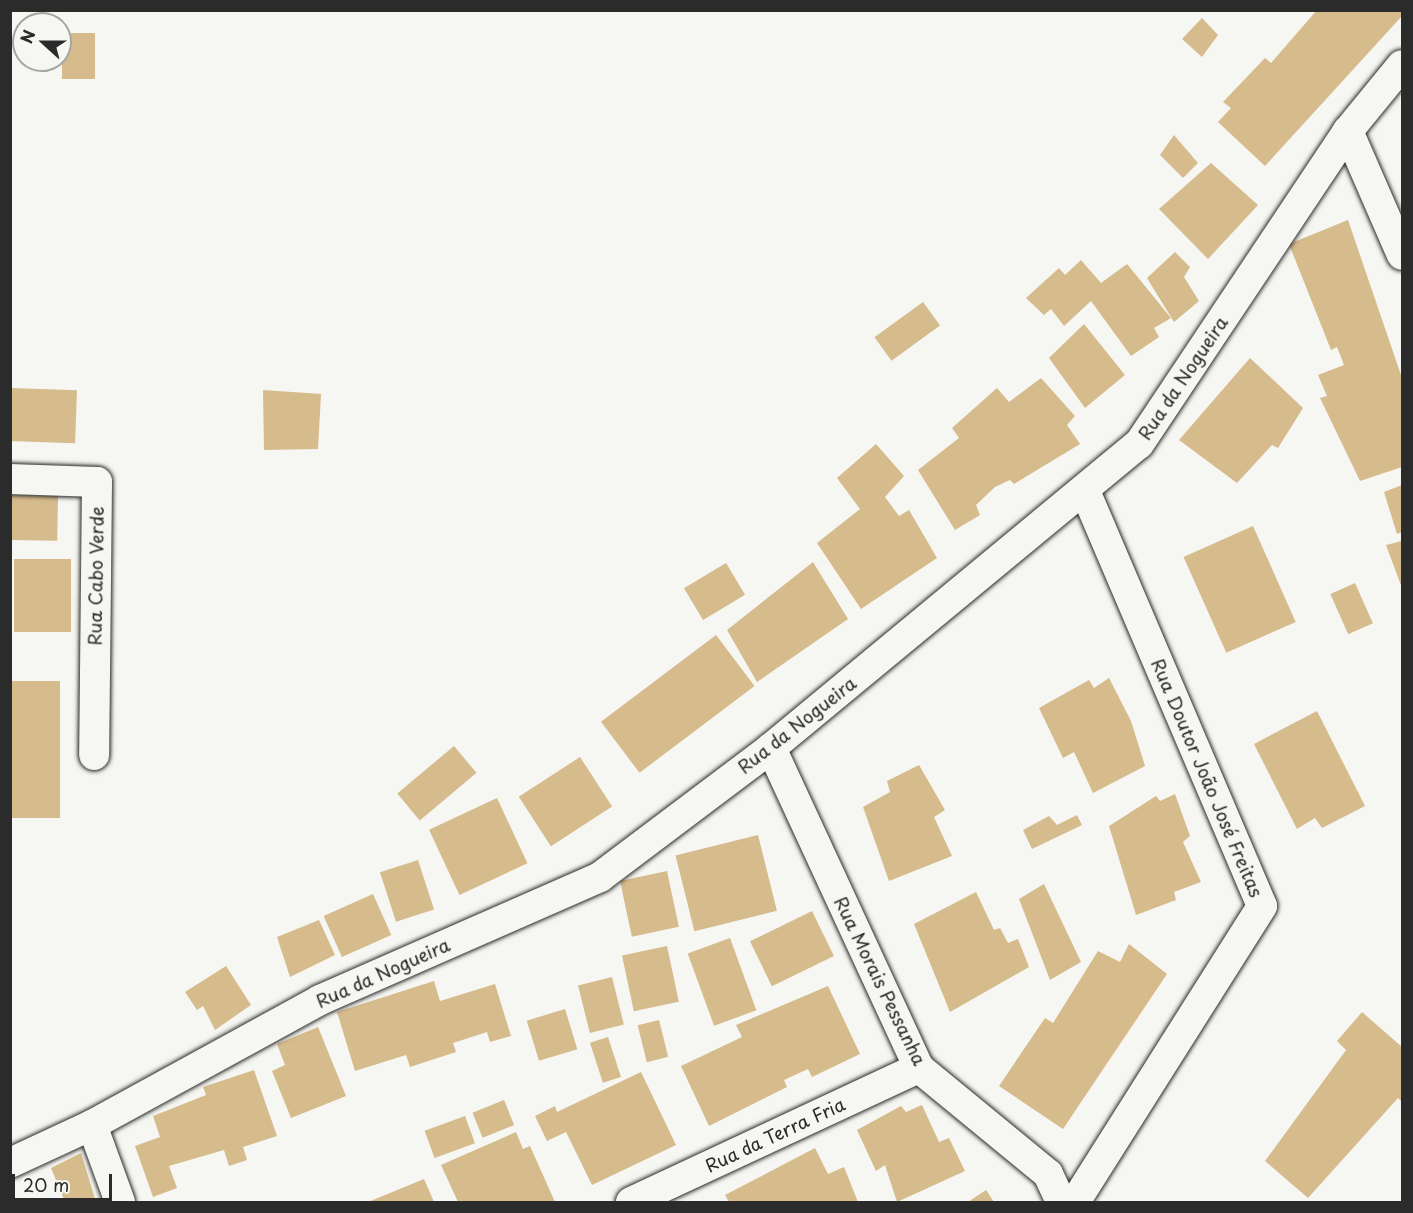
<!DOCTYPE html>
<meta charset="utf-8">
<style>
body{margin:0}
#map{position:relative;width:1413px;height:1213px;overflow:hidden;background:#f6f6f2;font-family:"Playpen Sans",sans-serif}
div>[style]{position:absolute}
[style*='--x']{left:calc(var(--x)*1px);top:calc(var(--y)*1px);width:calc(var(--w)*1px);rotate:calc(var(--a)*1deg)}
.building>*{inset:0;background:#d6bb8c;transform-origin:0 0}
.roads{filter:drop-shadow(0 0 2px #2b2b2b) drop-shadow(0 0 2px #2b2b2b)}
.minor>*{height:30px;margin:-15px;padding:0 15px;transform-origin:15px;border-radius:15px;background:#f6f6f2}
span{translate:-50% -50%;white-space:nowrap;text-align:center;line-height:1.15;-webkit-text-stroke:5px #f6f6f2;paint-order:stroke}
.street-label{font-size:18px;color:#2b2b2b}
.frame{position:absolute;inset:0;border:12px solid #2b2b2b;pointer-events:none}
.north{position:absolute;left:12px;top:12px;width:60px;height:60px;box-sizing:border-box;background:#f6f6f2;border:2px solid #a5a5a2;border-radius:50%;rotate:291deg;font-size:16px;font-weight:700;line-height:24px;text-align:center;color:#2b2b2b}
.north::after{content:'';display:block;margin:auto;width:21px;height:27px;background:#2b2b2b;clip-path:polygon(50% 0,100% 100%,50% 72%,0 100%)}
.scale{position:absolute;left:12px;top:1174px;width:100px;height:27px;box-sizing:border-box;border:3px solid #2b2b2b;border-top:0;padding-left:8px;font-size:18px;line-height:21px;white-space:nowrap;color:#2b2b2b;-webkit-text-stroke:4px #f6f6f2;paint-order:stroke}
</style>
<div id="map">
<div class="building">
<div style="clip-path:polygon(1317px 10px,1402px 10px,1402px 16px,1265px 166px,1218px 122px,1231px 108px,1223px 102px,1265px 58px,1271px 63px)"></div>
<div style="clip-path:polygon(1202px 18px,1218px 35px,1202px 57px,1182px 39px)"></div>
<div style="left:62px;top:33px;width:33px;height:46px"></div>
<div style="clip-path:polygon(1174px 135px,1198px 163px,1183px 178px,1160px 155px)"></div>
<div style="clip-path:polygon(1211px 163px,1258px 205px,1208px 259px,1159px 209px)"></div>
<div style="clip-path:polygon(1348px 220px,1402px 378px,1402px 467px,1360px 481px,1320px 398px,1327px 396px,1318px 375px,1344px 365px,1337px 347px,1331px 350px,1289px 244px)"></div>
<div style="clip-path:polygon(1175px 252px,1190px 267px,1184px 277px,1199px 301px,1174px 322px,1147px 278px)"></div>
<div style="clip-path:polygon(1081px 260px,1101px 283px,1127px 264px,1171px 318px,1154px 328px,1159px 337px,1131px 356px,1091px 301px,1064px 326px,1051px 309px,1044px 315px,1026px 298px,1059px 268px,1065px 275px)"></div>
<div style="left:923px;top:302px;width:29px;height:60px;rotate:54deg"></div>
<div style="clip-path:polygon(1084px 324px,1125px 375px,1085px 408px,1049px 358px)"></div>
<div style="clip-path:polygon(1250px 358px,1303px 408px,1278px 448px,1272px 445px,1237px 483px,1179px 440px)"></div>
<div style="clip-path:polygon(1041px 378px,1075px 416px,1067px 425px,1080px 444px,1014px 484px,1010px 480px,995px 487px,976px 505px,980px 515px,955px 530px,918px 470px,959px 438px,952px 428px,997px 388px,1009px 402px)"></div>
<div style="left:10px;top:388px;width:67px;height:53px;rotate:2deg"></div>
<div style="clip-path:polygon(263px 390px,321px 394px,318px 449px,264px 450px)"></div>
<div style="clip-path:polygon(876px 444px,904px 476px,885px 497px,899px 516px,909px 510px,937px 558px,861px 609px,817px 543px,860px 509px,837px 478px)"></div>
<div style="clip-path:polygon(1402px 485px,1402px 532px,1397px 534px,1384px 492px)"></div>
<div style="left:10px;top:495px;width:48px;height:45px;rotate:1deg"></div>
<div style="left:1253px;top:526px;width:105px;height:76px;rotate:66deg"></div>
<div style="clip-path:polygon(1402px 541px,1402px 588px,1386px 545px)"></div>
<div style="left:14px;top:559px;width:57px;height:73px"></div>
<div style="clip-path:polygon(813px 562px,848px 619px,757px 682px,727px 630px)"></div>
<div style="left:726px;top:563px;width:37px;height:49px;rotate:59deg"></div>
<div style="left:1355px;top:583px;width:44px;height:27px;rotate:66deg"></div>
<div style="left:716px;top:635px;width:64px;height:144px;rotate:53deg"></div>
<div style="clip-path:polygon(1109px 678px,1131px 721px,1145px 766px,1093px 793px,1074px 752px,1063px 758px,1039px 708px,1089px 680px,1094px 688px)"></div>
<div style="left:60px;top:681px;width:137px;height:50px;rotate:90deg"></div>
<div style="clip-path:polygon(1317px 711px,1365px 806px,1322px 828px,1315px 818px,1297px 829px,1254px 744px)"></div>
<div style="left:454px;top:746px;width:35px;height:74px;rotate:50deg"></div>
<div style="left:580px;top:757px;width:59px;height:73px;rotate:57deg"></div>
<div style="clip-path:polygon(919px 765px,945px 810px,934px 817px,952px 856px,889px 881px,863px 807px,890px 792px,887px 781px)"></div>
<div style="clip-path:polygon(1175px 794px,1190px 836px,1183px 842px,1201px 882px,1174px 892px,1176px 900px,1136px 915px,1109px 826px,1156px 796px,1160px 801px)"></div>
<div style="left:497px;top:798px;width:72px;height:75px;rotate:65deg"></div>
<div style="clip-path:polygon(1077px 815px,1082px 825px,1032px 849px,1023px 830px,1049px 816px,1057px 825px)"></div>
<div style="left:758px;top:835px;width:78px;height:85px;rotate:76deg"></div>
<div style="left:418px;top:860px;width:52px;height:40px;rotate:72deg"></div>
<div style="left:667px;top:871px;width:57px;height:48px;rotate:78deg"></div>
<div style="clip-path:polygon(1044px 884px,1081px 962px,1050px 980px,1019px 899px)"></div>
<div style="clip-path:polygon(976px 892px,994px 930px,1000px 928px,1008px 943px,1018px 939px,1029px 967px,950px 1012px,914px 924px)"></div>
<div style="left:373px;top:894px;width:45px;height:54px;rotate:66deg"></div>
<div style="left:812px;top:911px;width:50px;height:69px;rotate:64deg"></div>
<div style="clip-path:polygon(319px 920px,335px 955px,290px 977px,277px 937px)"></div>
<div style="left:730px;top:938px;width:77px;height:45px;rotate:70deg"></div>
<div style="clip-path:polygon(1129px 944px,1167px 974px,1063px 1129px,999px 1086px,1045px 1018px,1053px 1023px,1098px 951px,1120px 962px)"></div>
<div style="left:667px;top:946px;width:57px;height:46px;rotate:78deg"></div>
<div style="clip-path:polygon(226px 966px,251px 1005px,215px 1030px,203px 1006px,197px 1010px,185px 992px)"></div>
<div style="left:612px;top:977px;width:49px;height:35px;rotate:76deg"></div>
<div style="clip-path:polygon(434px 981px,440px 1001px,495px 984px,511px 1036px,490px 1042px,487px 1032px,453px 1043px,456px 1052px,410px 1067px,406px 1055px,355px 1071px,337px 1012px)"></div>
<div style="clip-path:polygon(828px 986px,860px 1054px,812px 1077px,808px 1069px,784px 1080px,787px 1087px,709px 1126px,681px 1066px,742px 1037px,736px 1025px)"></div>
<div style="left:565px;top:1009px;width:42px;height:40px;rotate:73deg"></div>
<div style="clip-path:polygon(1362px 1012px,1402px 1047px,1402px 1102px,1398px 1098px,1308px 1198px,1265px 1161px,1346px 1050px,1337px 1041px)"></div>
<div style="left:659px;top:1020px;width:38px;height:22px;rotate:76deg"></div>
<div style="clip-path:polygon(318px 1027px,346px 1096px,291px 1118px,272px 1071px,285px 1065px,277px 1044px)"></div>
<div style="left:608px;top:1037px;width:42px;height:19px;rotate:72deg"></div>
<div style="clip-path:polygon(254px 1070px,277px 1136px,243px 1147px,247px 1160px,229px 1166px,224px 1150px,169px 1166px,177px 1188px,153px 1197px,135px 1146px,160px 1137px,153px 1116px,206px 1095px,203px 1087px)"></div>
<div style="clip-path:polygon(641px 1072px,676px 1145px,592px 1185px,566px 1132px,547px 1141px,535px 1116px,555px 1106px,557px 1112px)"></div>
<div style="left:504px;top:1100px;width:27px;height:34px;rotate:68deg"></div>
<div style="clip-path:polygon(922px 1105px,939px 1142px,949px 1138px,965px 1171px,897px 1202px,885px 1165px,876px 1171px,857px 1130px,901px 1106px,906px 1112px)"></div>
<div style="left:465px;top:1116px;width:29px;height:43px;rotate:70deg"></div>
<div style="clip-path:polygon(516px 1132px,523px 1149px,530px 1146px,555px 1202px,458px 1202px,441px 1165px)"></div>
<div style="clip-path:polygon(815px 1148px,828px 1174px,844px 1167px,858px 1202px,729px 1202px,725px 1195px)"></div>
<div style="clip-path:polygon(81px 1153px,96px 1202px,65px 1202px,51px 1168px)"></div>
<div style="clip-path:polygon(424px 1179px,434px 1202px,368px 1202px)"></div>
<div style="clip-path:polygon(986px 1190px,994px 1202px,968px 1202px)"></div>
</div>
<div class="roads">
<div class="minor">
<div style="--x:1348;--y:131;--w:135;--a:66.5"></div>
<div style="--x:10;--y:479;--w:87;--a:2"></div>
<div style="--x:97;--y:482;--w:273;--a:90.6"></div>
<div style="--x:771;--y:748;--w:353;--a:65.2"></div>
<div style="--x:919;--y:1068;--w:167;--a:39.4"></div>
<div style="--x:1048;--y:1174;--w:31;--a:65"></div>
<div style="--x:92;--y:1125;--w:82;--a:70"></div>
<div style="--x:10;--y:1163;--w:90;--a:-24.9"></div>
<div style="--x:92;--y:1125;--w:260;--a:-28.7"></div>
<div style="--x:320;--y:1000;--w:306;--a:-23.7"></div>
<div style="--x:600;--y:877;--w:214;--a:-37"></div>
<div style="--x:771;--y:748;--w:477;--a:-39.6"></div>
<div style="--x:1139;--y:444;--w:376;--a:-56.3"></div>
<div style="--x:1348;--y:131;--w:85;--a:-50.7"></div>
<div style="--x:631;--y:1202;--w:318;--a:-25"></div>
<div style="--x:1075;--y:1202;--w:350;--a:-57.7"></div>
<div style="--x:1262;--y:906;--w:449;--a:-113.1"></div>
</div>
</div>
<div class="street-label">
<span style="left:1183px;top:378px;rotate:-56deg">Rua da Nogueira</span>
<span style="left:96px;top:576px;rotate:-89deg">Rua Cabo Verde</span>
<span style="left:797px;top:725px;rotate:-38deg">Rua da Nogueira</span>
<span style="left:1207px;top:778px;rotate:67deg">Rua Doutor João José Freitas</span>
<span style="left:383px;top:973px;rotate:-24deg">Rua da Nogueira</span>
<span style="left:880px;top:981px;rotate:64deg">Rua Morais Pessanha</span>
<span style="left:775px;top:1135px;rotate:-25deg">Rua da Terra Fria</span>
</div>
<div class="frame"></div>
<div class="north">N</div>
<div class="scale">20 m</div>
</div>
